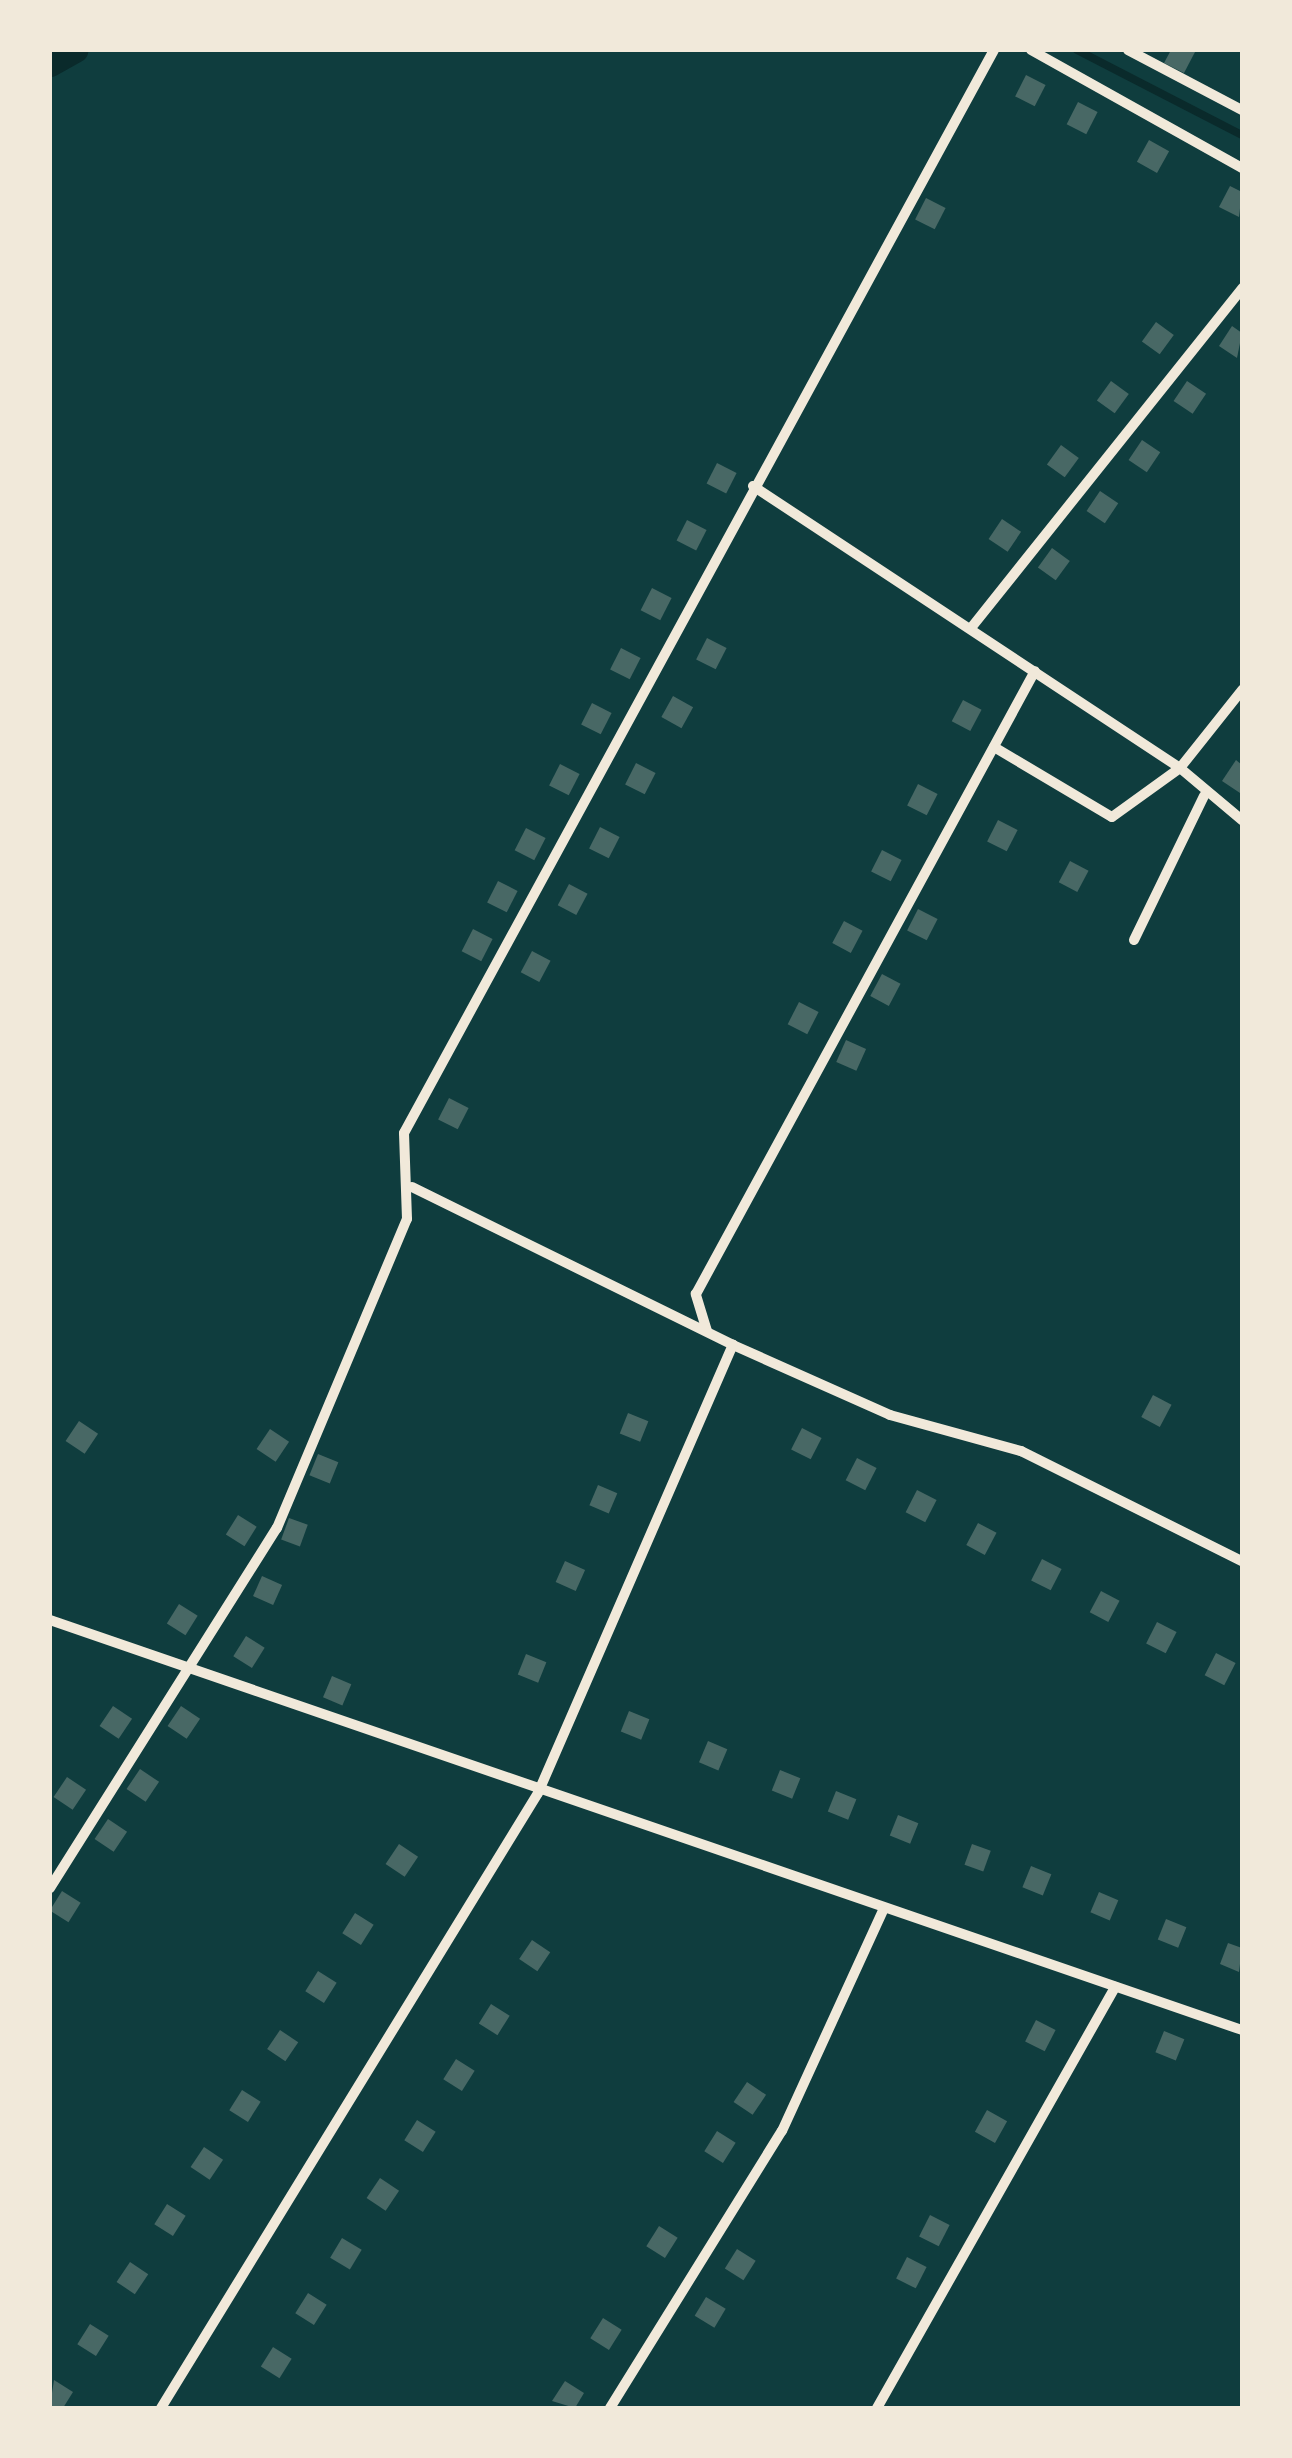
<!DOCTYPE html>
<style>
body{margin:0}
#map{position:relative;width:1292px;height:2458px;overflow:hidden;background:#0f3d3e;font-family:Raleway,sans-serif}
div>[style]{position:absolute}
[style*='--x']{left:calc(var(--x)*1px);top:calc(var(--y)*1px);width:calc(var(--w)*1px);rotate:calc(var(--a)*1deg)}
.stream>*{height:8px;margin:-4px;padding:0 4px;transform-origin:4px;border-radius:4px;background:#0a2a2b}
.canal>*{height:25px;margin:-12.5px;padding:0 12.5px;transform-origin:12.5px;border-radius:12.5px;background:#0a2a2b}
.building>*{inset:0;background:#486865;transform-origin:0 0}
.minor>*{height:10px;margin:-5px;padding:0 5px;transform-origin:5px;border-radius:5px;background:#f1e9da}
span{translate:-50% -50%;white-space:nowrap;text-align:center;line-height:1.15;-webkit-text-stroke:10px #f1e9da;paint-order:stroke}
.frame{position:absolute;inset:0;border:52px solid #f1e9da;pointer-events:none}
</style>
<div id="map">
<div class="stream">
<div style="--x:1077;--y:50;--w:186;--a:27.3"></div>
</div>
<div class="canal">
<div style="--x:50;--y:64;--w:29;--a:-29"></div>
</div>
<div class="building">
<div style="clip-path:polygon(1171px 50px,1195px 52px,1184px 73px,1164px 63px)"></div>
<div style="left:1026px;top:75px;width:22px;height:24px;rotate:27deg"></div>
<div style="left:1078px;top:102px;width:22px;height:25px;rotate:27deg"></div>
<div style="left:1149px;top:140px;width:23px;height:25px;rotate:29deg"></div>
<div style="clip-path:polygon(1230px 186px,1242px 192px,1239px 217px,1219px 207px)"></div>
<div style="left:926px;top:198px;width:22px;height:24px;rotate:27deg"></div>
<div style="left:1156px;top:322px;width:22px;height:24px;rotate:36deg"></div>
<div style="clip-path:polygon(1232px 326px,1242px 333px,1237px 358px,1219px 346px)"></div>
<div style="left:1111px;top:381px;width:22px;height:24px;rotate:36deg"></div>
<div style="left:1187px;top:381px;width:23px;height:24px;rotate:34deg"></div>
<div style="left:1142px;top:440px;width:22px;height:24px;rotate:34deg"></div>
<div style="left:1061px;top:445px;width:22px;height:24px;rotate:36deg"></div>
<div style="left:717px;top:463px;width:22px;height:23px;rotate:27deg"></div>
<div style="left:1100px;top:491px;width:22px;height:24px;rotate:34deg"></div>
<div style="left:1002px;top:519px;width:23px;height:24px;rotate:34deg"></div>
<div style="left:687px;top:520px;width:22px;height:23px;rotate:27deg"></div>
<div style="left:1052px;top:548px;width:22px;height:24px;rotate:36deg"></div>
<div style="left:652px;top:588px;width:22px;height:25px;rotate:27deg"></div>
<div style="left:707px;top:638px;width:22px;height:24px;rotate:27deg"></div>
<div style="left:621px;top:648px;width:22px;height:24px;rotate:27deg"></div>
<div style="left:673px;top:696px;width:23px;height:24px;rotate:29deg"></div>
<div style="left:963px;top:700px;width:21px;height:24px;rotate:28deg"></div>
<div style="left:592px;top:703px;width:22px;height:24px;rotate:27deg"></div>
<div style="clip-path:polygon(1236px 760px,1242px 765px,1240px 793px,1222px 781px)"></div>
<div style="left:636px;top:763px;width:22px;height:24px;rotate:27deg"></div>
<div style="left:560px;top:764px;width:22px;height:24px;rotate:27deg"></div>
<div style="left:918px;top:784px;width:22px;height:24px;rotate:27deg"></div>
<div style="left:998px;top:820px;width:22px;height:24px;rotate:27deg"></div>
<div style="left:600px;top:827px;width:22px;height:24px;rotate:27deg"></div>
<div style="left:526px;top:828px;width:22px;height:25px;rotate:27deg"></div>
<div style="left:882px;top:850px;width:22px;height:24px;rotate:27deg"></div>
<div style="left:1070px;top:861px;width:21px;height:24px;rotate:28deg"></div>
<div style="left:498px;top:881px;width:22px;height:24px;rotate:27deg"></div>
<div style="left:569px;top:884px;width:21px;height:24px;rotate:28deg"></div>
<div style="left:918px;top:909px;width:22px;height:24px;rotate:27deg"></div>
<div style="left:844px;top:921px;width:21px;height:25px;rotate:28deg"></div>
<div style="left:473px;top:929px;width:22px;height:25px;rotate:27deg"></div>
<div style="left:532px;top:951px;width:21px;height:24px;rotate:28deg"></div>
<div style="left:882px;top:974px;width:21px;height:25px;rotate:28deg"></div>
<div style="left:799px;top:1002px;width:22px;height:25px;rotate:27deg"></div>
<div style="left:846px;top:1040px;width:22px;height:24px;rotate:24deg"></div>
<div style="left:449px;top:1098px;width:22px;height:24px;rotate:27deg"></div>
<div style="left:1153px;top:1395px;width:21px;height:25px;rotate:28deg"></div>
<div style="left:628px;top:1413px;width:22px;height:22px;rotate:22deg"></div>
<div style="left:79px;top:1421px;width:23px;height:24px;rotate:34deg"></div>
<div style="left:802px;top:1428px;width:22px;height:24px;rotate:27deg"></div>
<div style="left:270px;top:1429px;width:23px;height:24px;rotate:34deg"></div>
<div style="left:318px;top:1454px;width:22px;height:23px;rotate:22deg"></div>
<div style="left:857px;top:1458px;width:22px;height:25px;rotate:27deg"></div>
<div style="left:598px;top:1485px;width:21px;height:22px;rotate:23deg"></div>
<div style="left:917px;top:1490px;width:22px;height:25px;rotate:27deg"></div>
<div style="left:238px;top:1515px;width:22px;height:23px;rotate:32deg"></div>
<div style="left:289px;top:1518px;width:20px;height:23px;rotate:20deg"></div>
<div style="left:978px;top:1523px;width:21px;height:25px;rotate:28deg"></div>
<div style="left:1042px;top:1559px;width:22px;height:24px;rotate:27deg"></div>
<div style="left:565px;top:1561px;width:22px;height:23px;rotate:24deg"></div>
<div style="left:262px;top:1576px;width:22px;height:22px;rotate:24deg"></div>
<div style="left:1101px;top:1591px;width:21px;height:24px;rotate:28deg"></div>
<div style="left:179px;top:1604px;width:22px;height:23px;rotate:32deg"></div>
<div style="left:1157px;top:1622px;width:22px;height:24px;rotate:27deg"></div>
<div style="left:246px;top:1636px;width:22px;height:24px;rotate:32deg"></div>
<div style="left:1216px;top:1653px;width:22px;height:25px;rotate:27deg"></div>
<div style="left:526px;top:1654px;width:22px;height:22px;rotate:22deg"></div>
<div style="left:332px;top:1676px;width:21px;height:23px;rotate:23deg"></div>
<div style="left:113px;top:1706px;width:23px;height:24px;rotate:34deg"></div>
<div style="left:181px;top:1706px;width:23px;height:24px;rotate:34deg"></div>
<div style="left:629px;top:1711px;width:22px;height:22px;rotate:22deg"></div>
<div style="left:708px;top:1741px;width:21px;height:23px;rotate:23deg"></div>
<div style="left:140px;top:1769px;width:23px;height:24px;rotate:34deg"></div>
<div style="left:780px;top:1770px;width:22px;height:22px;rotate:22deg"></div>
<div style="left:67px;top:1777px;width:23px;height:24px;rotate:34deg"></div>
<div style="left:836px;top:1791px;width:22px;height:22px;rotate:22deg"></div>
<div style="left:898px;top:1815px;width:22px;height:22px;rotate:22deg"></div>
<div style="left:108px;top:1819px;width:23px;height:24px;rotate:34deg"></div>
<div style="left:399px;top:1844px;width:23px;height:24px;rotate:34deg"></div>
<div style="left:972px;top:1844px;width:20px;height:22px;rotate:20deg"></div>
<div style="left:1031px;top:1866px;width:22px;height:23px;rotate:22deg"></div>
<div style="left:62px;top:1891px;width:22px;height:23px;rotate:32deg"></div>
<div style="left:1099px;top:1892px;width:21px;height:22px;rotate:23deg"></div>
<div style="left:355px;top:1913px;width:22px;height:24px;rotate:32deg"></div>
<div style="left:1166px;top:1919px;width:22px;height:22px;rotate:22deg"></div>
<div style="left:532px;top:1940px;width:22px;height:23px;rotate:34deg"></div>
<div style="clip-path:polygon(1228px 1943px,1242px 1948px,1239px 1972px,1220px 1964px)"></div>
<div style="left:318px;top:1971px;width:22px;height:24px;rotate:32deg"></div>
<div style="left:491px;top:2004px;width:22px;height:23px;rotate:32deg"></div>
<div style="left:1036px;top:2020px;width:22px;height:24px;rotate:27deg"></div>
<div style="left:280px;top:2030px;width:22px;height:23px;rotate:34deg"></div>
<div style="left:1164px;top:2031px;width:22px;height:23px;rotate:22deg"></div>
<div style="left:456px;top:2059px;width:22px;height:24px;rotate:32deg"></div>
<div style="left:747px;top:2082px;width:23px;height:24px;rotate:34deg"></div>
<div style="left:242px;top:2090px;width:22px;height:24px;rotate:32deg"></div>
<div style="left:987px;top:2110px;width:23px;height:25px;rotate:29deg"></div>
<div style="left:417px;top:2120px;width:22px;height:24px;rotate:32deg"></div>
<div style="left:717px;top:2131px;width:22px;height:24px;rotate:32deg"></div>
<div style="left:204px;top:2147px;width:23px;height:24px;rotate:34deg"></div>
<div style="left:380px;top:2178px;width:23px;height:24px;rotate:34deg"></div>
<div style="left:167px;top:2204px;width:22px;height:24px;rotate:32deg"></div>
<div style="left:930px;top:2215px;width:22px;height:24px;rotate:27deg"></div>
<div style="left:659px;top:2226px;width:22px;height:24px;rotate:32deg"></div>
<div style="left:342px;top:2238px;width:23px;height:23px;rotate:31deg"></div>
<div style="left:737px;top:2249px;width:22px;height:23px;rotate:32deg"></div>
<div style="left:907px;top:2257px;width:22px;height:24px;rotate:27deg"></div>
<div style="left:130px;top:2262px;width:22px;height:24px;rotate:34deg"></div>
<div style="left:308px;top:2293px;width:22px;height:24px;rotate:32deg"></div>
<div style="left:706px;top:2297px;width:23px;height:22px;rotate:31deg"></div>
<div style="left:603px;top:2318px;width:22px;height:24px;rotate:32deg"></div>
<div style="left:90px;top:2324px;width:22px;height:24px;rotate:32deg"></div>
<div style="left:273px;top:2347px;width:22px;height:23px;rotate:32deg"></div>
<div style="clip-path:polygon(54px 2380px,73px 2392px,63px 2408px,50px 2406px)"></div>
<div style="clip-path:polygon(565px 2381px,584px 2393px,575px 2408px,552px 2401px)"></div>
</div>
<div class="minor">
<div style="--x:1031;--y:50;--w:242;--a:29.2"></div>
<div style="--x:1128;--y:50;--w:129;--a:27.8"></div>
<div style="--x:753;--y:486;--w:512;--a:33.44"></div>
<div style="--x:1180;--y:768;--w:81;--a:40"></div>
<div style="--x:971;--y:628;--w:435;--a:-51.4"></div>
<div style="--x:994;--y:747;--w:137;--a:30.7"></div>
<div style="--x:1112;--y:817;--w:84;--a:-35.8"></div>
<div style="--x:1180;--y:768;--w:100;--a:-51.5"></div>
<div style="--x:1134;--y:940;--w:160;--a:-64.1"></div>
<div style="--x:412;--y:1187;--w:358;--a:26.2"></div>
<div style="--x:733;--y:1345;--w:172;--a:24"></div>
<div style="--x:890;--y:1415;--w:136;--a:15.4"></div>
<div style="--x:1021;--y:1451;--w:247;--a:26.5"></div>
<div style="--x:707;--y:1331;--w:39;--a:-107"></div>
<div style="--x:696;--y:1294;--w:709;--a:-61.45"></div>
<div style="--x:50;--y:1620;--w:1261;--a:18.98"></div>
<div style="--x:50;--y:1888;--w:426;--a:-57.8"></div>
<div style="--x:277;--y:1528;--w:335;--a:-67.2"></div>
<div style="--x:407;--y:1219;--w:86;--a:-92"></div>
<div style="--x:404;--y:1133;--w:1233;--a:-61.42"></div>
<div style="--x:161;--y:2408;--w:721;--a:-58.49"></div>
<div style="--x:538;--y:1793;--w:489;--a:-66.5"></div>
<div style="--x:610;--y:2408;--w:326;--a:-58.2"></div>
<div style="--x:782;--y:2131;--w:243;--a:-65.4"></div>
<div style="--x:877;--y:2408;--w:484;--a:-60.5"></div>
</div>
<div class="frame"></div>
</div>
